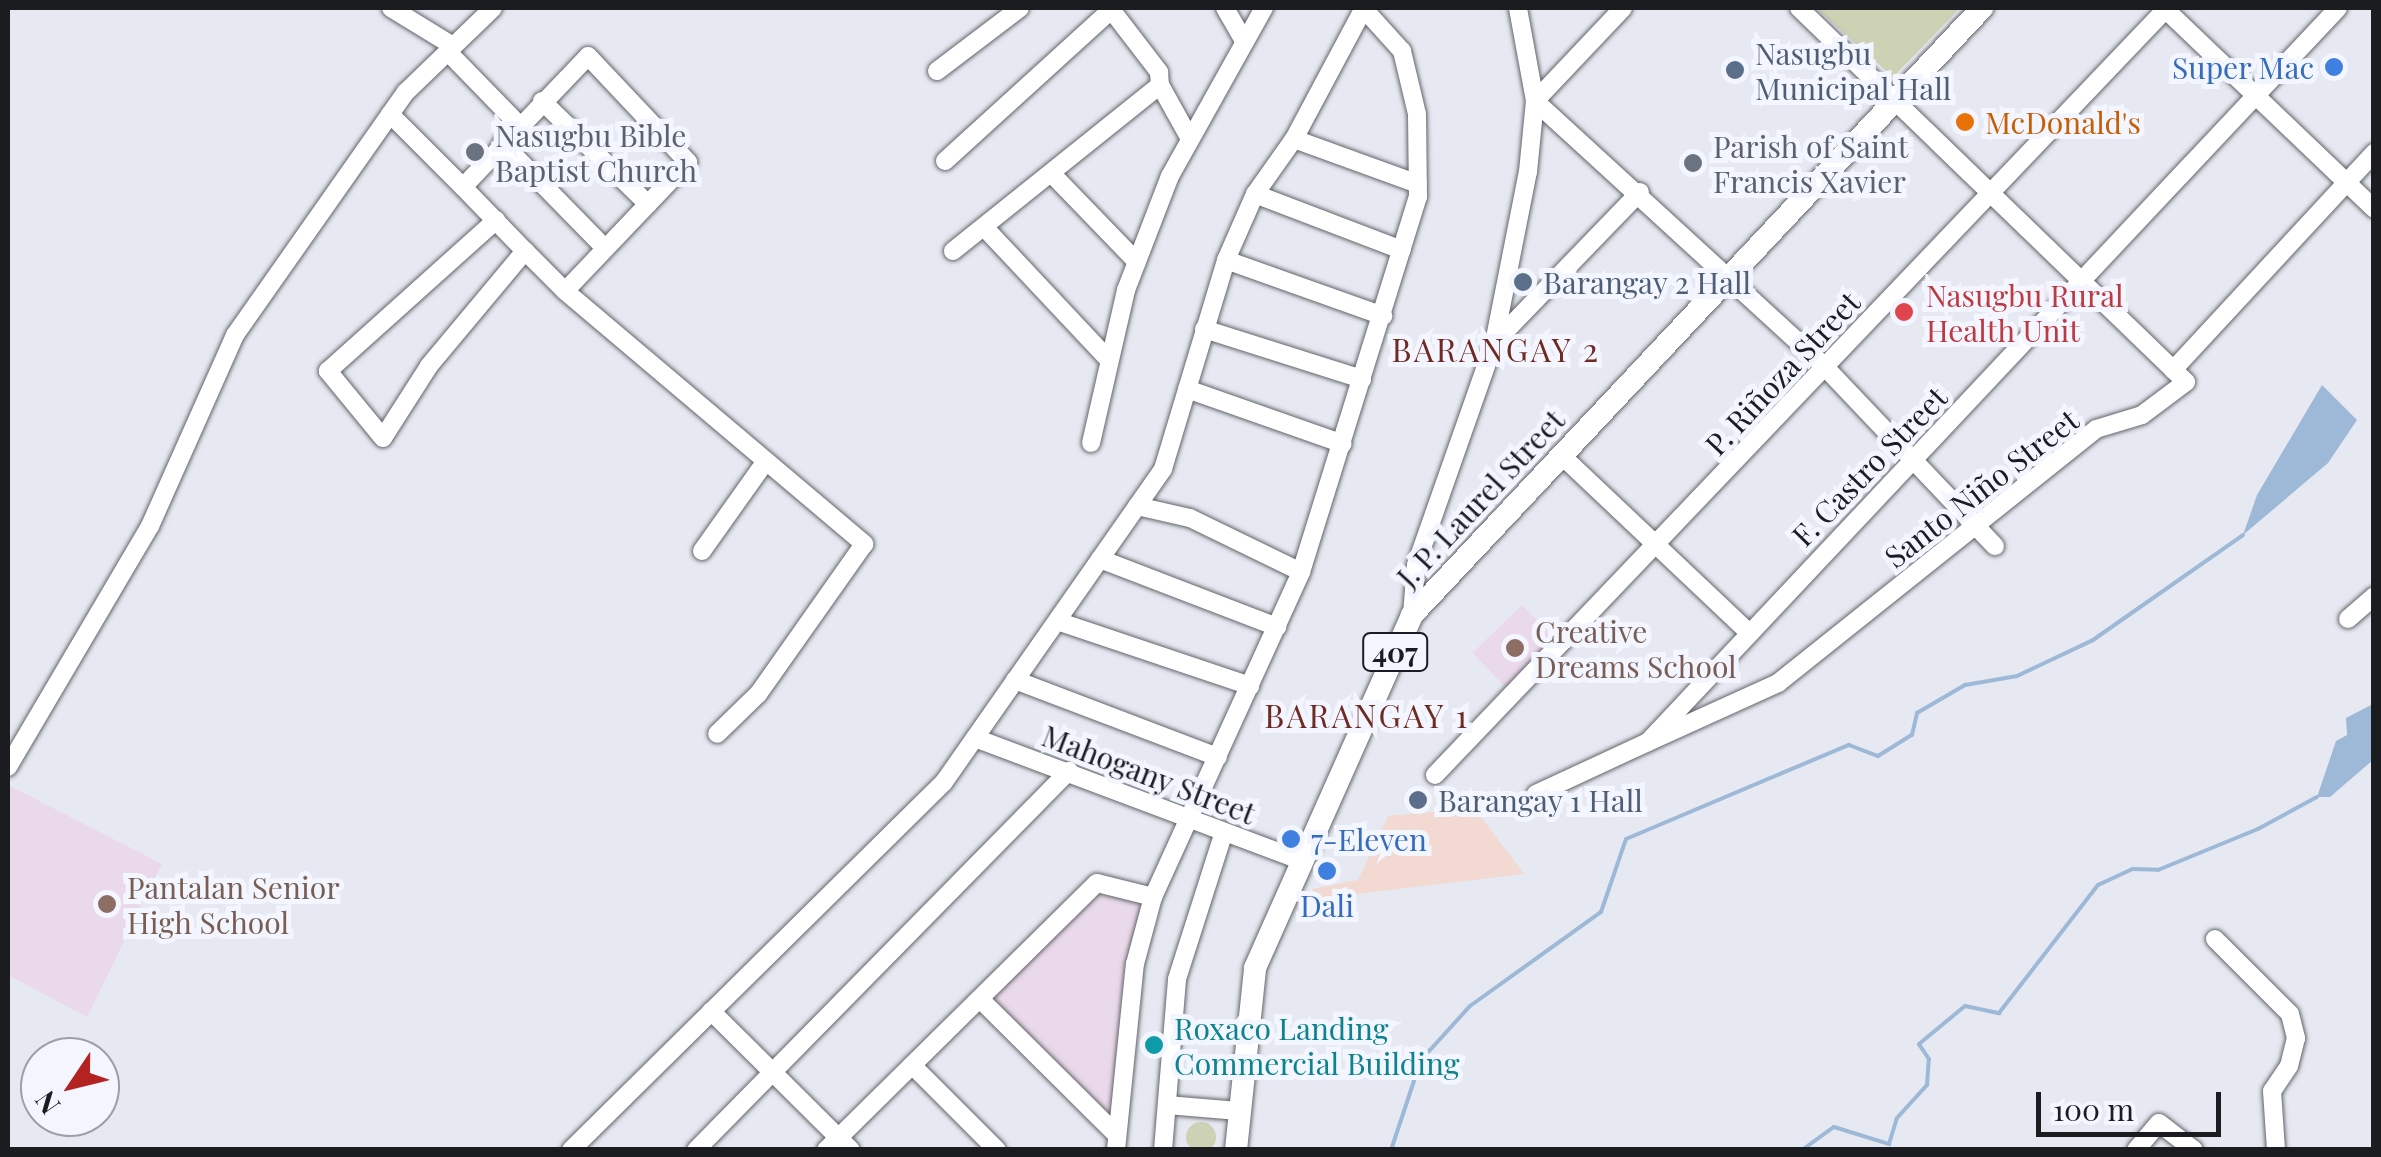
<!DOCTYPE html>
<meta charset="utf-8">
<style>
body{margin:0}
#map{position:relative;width:2381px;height:1157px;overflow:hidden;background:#e6e9f1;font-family:"Playfair Display",serif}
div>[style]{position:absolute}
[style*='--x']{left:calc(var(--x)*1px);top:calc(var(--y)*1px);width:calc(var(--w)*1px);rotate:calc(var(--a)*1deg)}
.industrial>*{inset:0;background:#f2d9d1}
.education>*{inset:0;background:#ead9ea;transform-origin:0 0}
.green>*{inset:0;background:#cdd2b4}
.round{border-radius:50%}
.water>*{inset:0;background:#9db9d7}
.stream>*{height:4px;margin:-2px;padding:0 2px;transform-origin:2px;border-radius:2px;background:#9db9d7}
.roads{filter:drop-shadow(0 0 2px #62646b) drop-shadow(0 0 2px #62646b)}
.minor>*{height:18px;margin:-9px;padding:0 9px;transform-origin:9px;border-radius:9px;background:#fff}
.major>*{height:22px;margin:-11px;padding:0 11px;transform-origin:11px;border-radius:11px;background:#fff}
.dots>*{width:28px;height:28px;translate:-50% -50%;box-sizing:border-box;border:5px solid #f3f6ff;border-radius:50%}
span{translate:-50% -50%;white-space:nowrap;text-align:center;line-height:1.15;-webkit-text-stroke:10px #f3f6ff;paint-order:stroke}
.shield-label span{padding:2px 8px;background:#f3f6ff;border:2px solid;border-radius:8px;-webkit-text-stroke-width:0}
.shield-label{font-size:28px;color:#1b1c1f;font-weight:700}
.service-label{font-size:30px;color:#4e5e75}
.left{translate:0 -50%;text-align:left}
.shop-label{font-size:30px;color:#366cbe}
.right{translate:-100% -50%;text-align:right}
.food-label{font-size:30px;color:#c56008}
.worship-label{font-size:30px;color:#5b616d}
.health-label{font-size:30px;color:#be3a42}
.street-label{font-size:30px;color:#1b1c1f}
.education-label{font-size:30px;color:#785e54}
.culture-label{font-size:30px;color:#0d838f}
.neighbourhood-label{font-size:32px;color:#6f2a24;letter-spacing:2.5px}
.frame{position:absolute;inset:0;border:10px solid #1b1c1f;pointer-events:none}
.north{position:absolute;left:20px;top:1037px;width:100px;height:100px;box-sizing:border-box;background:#f3f6ff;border:2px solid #9d9fa5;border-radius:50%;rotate:235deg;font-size:28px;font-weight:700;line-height:40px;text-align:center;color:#1b1c1f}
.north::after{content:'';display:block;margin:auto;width:35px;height:45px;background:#b32321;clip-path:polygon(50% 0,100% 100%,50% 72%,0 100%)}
.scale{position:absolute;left:2036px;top:1092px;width:185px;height:45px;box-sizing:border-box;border:5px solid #1b1c1f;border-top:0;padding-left:12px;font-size:30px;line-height:35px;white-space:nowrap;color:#1b1c1f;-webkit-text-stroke:8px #f3f6ff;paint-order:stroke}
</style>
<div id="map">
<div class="industrial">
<div style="clip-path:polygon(1474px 808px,1524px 874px,1314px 899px,1312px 889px,1358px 880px,1388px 816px)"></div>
</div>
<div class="education">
<div style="left:1522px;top:605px;width:52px;height:69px;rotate:46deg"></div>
<div style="clip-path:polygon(8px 785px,162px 864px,87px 1017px,8px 975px)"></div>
<div style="clip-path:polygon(1097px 886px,1149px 899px,1116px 1123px,989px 998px)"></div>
</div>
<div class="green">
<div style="clip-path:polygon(1816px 8px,1960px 8px,1893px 77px)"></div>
<div class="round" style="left:1186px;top:1122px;width:30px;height:30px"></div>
</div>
<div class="water">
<div style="clip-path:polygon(2322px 385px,2357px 420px,2328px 463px,2243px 535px,2257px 495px)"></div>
<div style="clip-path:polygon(2373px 704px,2373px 760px,2330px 797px,2317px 797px,2336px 741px,2347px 735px,2346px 718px)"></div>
</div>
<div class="stream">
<div style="--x:1391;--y:1150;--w:95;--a:-71.6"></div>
<div style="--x:1421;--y:1060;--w:73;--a:-47.8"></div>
<div style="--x:1470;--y:1006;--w:161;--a:-35.7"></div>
<div style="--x:1601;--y:912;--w:77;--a:-71.1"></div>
<div style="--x:1626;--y:839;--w:242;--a:-22.9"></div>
<div style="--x:1849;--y:745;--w:31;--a:21"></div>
<div style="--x:1878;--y:756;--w:40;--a:-32"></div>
<div style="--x:1912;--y:735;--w:23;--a:-77"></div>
<div style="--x:1917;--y:713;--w:56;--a:-30.3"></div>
<div style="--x:1965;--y:685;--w:53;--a:-9.8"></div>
<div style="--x:2017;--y:676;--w:84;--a:-25.3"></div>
<div style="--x:2093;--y:640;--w:183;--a:-35"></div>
<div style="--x:1802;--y:1150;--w:39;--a:-36"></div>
<div style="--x:1834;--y:1127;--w:58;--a:17.2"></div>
<div style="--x:1889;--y:1144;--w:27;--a:-73"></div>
<div style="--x:1897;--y:1118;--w:45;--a:-47.7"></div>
<div style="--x:1927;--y:1085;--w:26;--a:-86"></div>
<div style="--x:1929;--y:1059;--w:18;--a:-124"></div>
<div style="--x:1919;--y:1044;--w:60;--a:-39.6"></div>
<div style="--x:1965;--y:1006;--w:35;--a:12"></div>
<div style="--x:1999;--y:1013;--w:162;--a:-52.3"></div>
<div style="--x:2098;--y:885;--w:38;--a:-25"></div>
<div style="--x:2133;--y:869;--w:25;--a:2"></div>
<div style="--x:2158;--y:870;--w:108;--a:-22.3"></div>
<div style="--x:2258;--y:829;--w:67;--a:-28.5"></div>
</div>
<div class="roads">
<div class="minor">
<div style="--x:391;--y:8;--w:73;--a:31.5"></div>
<div style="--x:1225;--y:8;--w:39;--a:60"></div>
<div style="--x:1623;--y:8;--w:128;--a:133.4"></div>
<div style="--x:1535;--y:101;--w:394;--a:42.5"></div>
<div style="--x:1825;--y:367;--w:247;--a:46.5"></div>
<div style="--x:2164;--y:8;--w:291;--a:43.7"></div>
<div style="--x:1113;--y:12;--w:76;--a:52.5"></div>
<div style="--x:1159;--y:72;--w:13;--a:86"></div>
<div style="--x:448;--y:52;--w:102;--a:45.8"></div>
<div style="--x:937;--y:71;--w:104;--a:-37.2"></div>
<div style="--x:542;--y:101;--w:148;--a:44.2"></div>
<div style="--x:390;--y:114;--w:103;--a:45"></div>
<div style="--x:463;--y:187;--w:89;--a:45.9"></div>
<div style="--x:525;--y:251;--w:150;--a:129.9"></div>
<div style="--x:429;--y:366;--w:85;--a:122.6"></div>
<div style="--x:383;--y:438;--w:87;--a:-129.4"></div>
<div style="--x:328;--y:371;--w:226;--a:-41.9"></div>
<div style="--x:1294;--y:139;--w:132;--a:19.9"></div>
<div style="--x:502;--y:143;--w:147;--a:45.6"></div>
<div style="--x:945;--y:161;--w:227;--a:-42.3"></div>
<div style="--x:1052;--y:174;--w:122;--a:46"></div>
<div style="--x:463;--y:187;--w:181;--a:-46.3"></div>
<div style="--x:588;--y:56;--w:146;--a:46.7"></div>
<div style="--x:688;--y:162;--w:178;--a:133.6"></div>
<div style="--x:565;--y:291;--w:57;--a:-135"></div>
<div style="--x:1255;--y:194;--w:157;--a:20.9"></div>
<div style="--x:984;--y:227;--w:183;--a:46.8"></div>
<div style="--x:953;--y:251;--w:265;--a:-38.7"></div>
<div style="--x:1160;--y:85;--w:62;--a:60.9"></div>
<div style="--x:1226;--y:260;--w:167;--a:19.6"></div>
<div style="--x:565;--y:291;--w:392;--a:40.2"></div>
<div style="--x:864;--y:544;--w:184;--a:125.2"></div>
<div style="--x:758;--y:694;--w:57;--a:135.7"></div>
<div style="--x:1204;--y:329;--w:166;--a:17.6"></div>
<div style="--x:1494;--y:343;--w:210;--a:-46"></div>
<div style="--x:2173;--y:370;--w:296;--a:-47.2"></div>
<div style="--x:1187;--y:389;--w:165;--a:19.4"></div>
<div style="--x:1091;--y:443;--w:157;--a:-77.1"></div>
<div style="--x:1126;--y:290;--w:122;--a:-68.9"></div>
<div style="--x:1170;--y:176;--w:193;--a:-60.8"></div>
<div style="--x:1561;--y:455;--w:256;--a:43.4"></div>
<div style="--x:1137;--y:506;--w:54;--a:12.8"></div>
<div style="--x:1190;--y:518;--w:123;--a:25.9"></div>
<div style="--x:702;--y:551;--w:110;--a:-54.6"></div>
<div style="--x:1100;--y:559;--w:190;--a:21"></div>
<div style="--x:1412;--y:615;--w:50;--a:-85.4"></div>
<div style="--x:1416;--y:565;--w:235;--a:-70.6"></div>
<div style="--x:1494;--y:343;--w:174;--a:-78.8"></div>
<div style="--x:1528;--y:172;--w:71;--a:-84.4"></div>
<div style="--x:1535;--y:101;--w:95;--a:-100.4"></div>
<div style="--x:2348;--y:619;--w:35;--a:-41"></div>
<div style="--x:1057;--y:621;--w:204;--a:18.6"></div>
<div style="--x:1015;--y:680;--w:217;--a:20.8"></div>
<div style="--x:975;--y:738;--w:350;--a:20.6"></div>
<div style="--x:1648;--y:742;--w:143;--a:-24.4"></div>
<div style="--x:1778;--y:683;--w:407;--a:-38.6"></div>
<div style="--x:2096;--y:429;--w:48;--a:-16.9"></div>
<div style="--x:2142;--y:415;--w:55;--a:-36.9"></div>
<div style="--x:2186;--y:382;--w:538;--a:-135.98"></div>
<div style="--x:8;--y:767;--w:280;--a:-59.5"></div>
<div style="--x:150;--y:526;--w:209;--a:-66"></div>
<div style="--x:235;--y:335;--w:297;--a:-54.9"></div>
<div style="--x:406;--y:92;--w:121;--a:-44"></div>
<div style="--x:1435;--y:775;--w:1060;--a:-46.34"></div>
<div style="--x:1536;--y:794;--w:123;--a:-24.9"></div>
<div style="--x:1648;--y:742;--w:1007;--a:-46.77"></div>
<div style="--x:2215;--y:939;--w:106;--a:45"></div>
<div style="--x:2290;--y:1014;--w:25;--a:76"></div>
<div style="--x:2296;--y:1038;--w:29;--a:104"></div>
<div style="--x:2289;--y:1066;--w:30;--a:124"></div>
<div style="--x:2272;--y:1091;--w:59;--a:86.1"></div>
<div style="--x:980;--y:999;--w:193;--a:44.8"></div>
<div style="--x:711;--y:1011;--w:197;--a:44.8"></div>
<div style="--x:912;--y:1065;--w:120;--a:45"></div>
<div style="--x:1167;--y:1105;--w:72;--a:4.8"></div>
<div style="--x:571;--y:1150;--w:524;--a:-44.61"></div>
<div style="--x:944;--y:782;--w:382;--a:-55"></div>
<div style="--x:1163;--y:469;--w:218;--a:-73.2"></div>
<div style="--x:1226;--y:260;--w:72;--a:-66.3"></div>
<div style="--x:1255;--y:194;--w:67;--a:-54.7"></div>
<div style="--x:1294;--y:139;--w:149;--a:-61.9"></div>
<div style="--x:696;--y:1150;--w:532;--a:-45.46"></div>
<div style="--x:826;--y:1150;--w:380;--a:-44.6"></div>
<div style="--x:1097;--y:883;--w:58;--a:14"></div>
<div style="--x:1116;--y:1150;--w:187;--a:-84.2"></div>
<div style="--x:1135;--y:964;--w:69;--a:-75"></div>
<div style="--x:1153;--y:897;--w:357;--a:-65.5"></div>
<div style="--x:1301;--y:572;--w:393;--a:-72.7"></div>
<div style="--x:1418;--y:197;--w:83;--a:-90.7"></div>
<div style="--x:1417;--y:114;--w:65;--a:-103.4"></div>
<div style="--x:1402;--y:51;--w:57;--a:-132.1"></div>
<div style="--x:1163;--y:1150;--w:172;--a:-85.3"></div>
<div style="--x:1177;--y:979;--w:148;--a:-72.3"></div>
<div style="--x:2136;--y:1150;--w:35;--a:-50"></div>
<div style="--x:2159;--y:1123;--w:44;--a:37.6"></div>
</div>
<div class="major">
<div style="--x:1236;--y:1150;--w:183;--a:-84"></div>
<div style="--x:1255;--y:968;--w:386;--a:-66"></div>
<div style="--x:1412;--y:615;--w:833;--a:-46.8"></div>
</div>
</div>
<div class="dots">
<div style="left:2334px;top:67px;background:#3f7fe0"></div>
<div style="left:1735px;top:70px;background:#5c6f8a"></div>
<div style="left:1965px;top:122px;background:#e8710a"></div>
<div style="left:475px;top:152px;background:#6b7280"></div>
<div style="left:1693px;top:163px;background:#6b7280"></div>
<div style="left:1523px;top:282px;background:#5c6f8a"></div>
<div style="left:1904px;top:312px;background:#e0444e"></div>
<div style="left:1515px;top:648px;background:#8d6e63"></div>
<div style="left:1418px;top:800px;background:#5c6f8a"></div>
<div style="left:1291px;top:839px;background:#3f7fe0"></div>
<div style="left:1327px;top:871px;background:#3f7fe0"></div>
<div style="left:107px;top:904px;background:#8d6e63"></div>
<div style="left:1154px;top:1045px;background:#0f9aa8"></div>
</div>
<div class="shield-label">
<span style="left:1395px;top:652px">407</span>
</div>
<div class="service-label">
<span class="left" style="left:1755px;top:70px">Nasugbu<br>Municipal Hall</span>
<span class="left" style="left:1543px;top:282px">Barangay 2 Hall</span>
<span class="left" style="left:1438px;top:800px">Barangay 1 Hall</span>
</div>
<div class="shop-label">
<span class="right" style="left:2314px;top:67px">Super Mac</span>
<span class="left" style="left:1311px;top:839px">7-Eleven</span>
<span style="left:1327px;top:905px">Dali</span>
</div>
<div class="food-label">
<span class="left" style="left:1985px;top:122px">McDonald's</span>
</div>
<div class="worship-label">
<span class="left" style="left:495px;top:152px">Nasugbu Bible<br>Baptist Church</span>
<span class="left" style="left:1713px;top:163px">Parish of Saint<br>Francis Xavier</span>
</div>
<div class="health-label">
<span class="left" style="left:1926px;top:312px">Nasugbu Rural<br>Health Unit</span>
</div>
<div class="street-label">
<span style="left:1782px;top:373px;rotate:-47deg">P. Riñoza Street</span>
<span style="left:1869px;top:466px;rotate:-46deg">F. Castro Street</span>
<span style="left:1981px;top:488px;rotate:-38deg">Santo Niño Street</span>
<span style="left:1480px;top:498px;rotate:-47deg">J. P. Laurel Street</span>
<span style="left:1149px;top:774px;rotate:21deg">Mahogany Street</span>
</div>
<div class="education-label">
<span class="left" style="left:1535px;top:648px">Creative<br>Dreams School</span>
<span class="left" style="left:127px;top:904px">Pantalan Senior<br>High School</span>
</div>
<div class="culture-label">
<span class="left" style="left:1174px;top:1045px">Roxaco Landing<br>Commercial Building</span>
</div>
<div class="neighbourhood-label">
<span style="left:1496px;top:349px">BARANGAY 2</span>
<span style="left:1367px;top:715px">BARANGAY 1</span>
</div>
<div class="frame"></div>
<div class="north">N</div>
<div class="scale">100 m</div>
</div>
